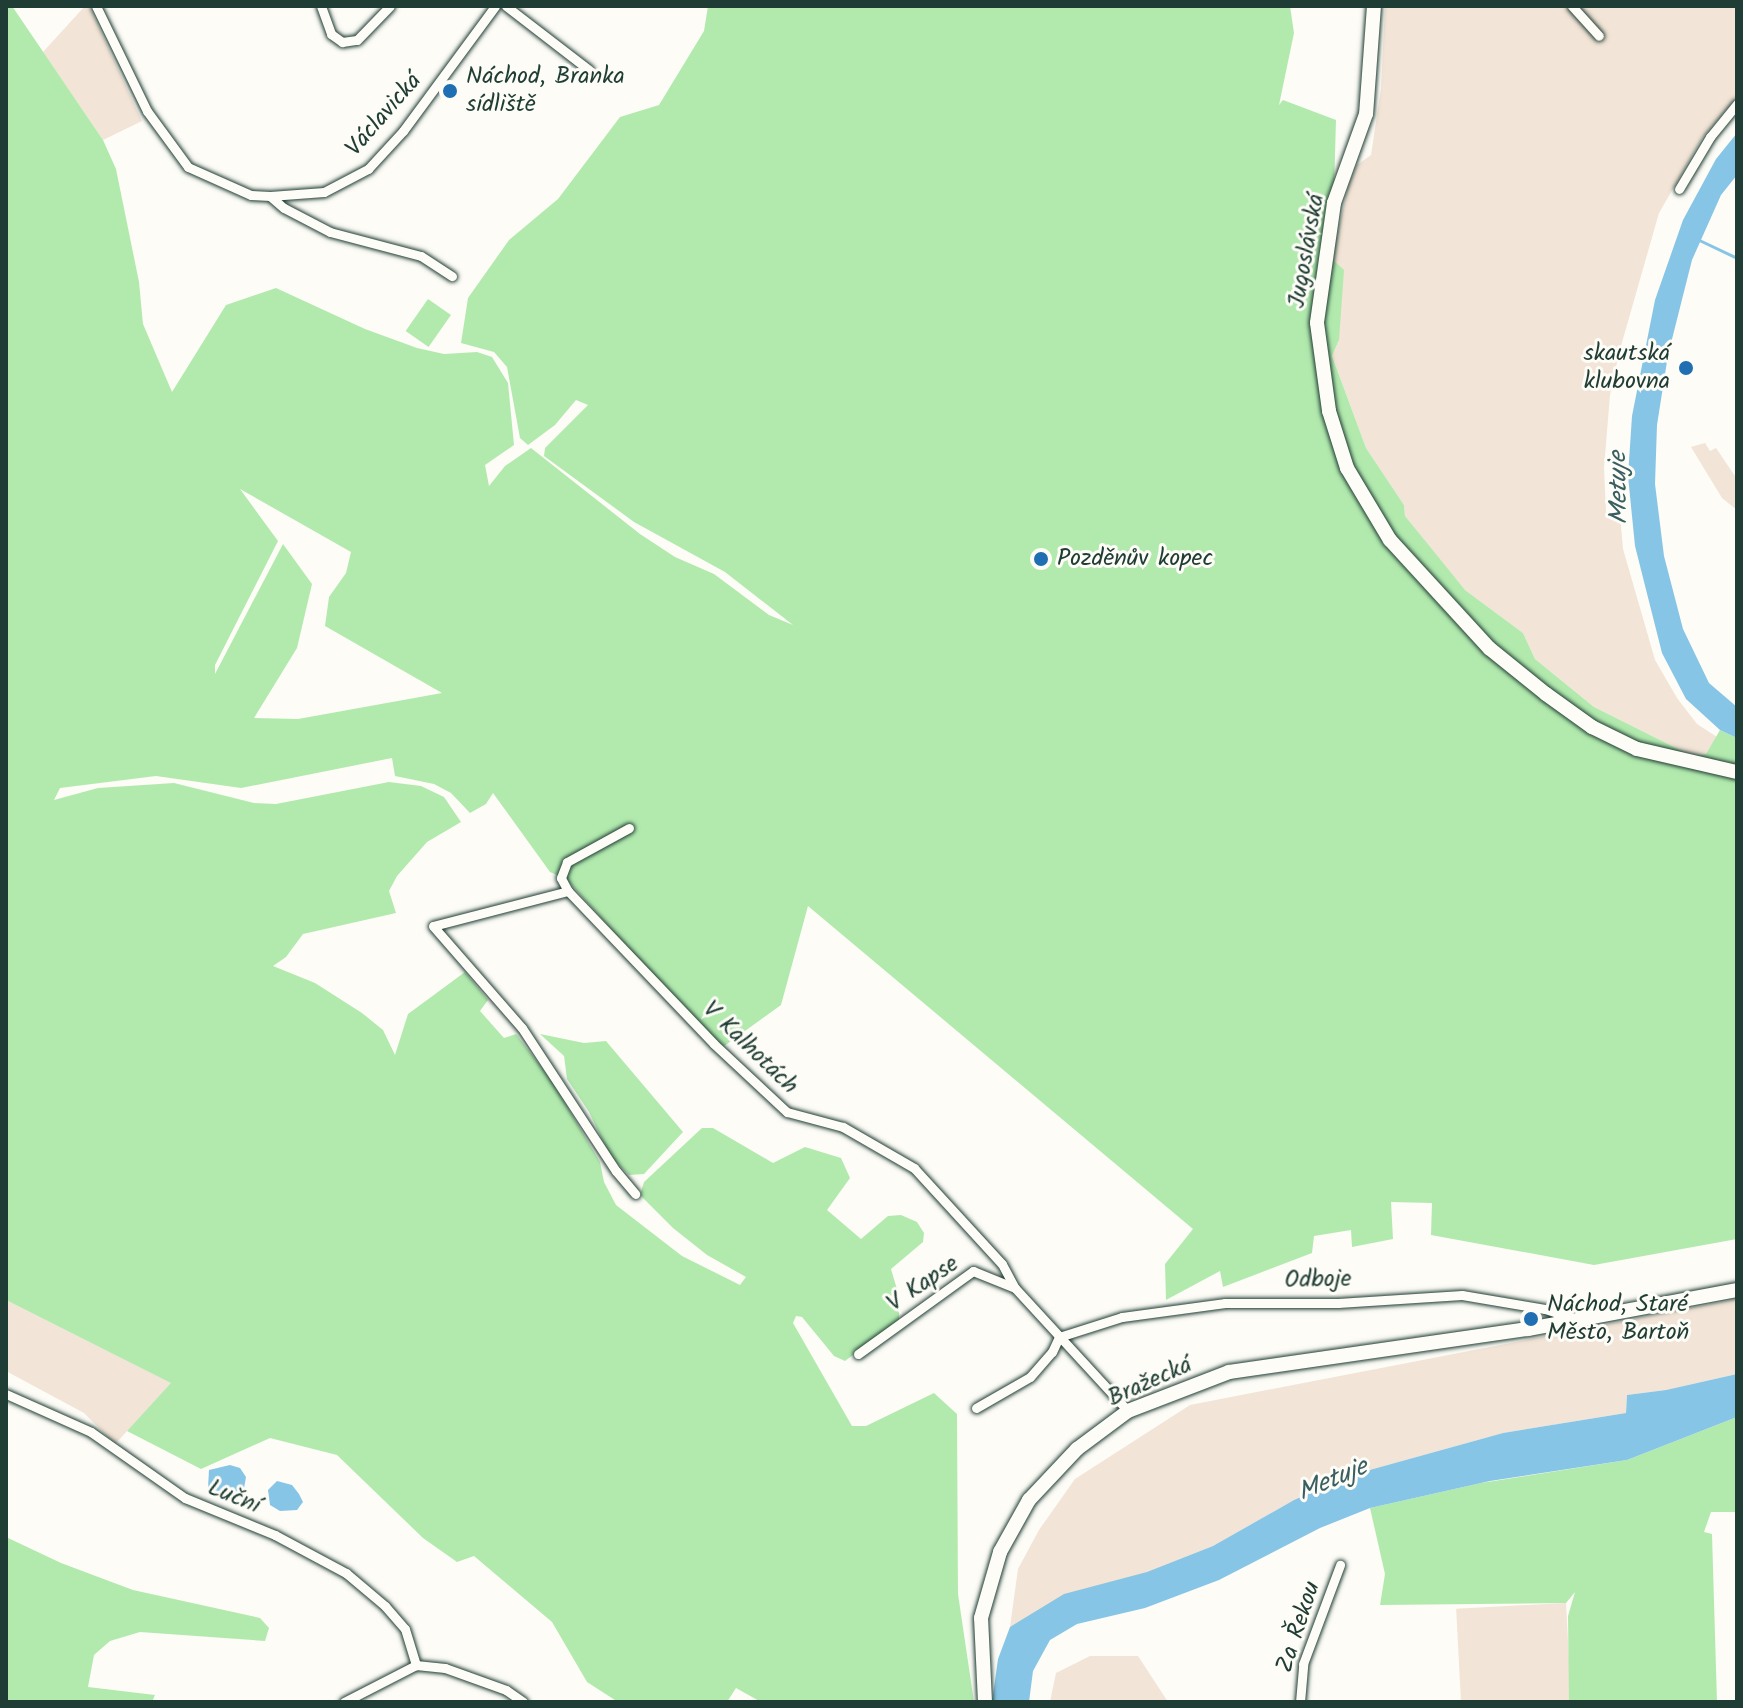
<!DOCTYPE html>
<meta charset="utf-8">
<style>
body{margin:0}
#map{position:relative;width:1743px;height:1708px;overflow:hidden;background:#fdfcf7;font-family:Kalam,sans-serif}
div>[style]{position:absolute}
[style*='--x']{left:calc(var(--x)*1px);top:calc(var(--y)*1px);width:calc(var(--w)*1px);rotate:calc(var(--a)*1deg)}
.built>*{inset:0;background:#f2e4d6;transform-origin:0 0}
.green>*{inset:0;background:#b2eaae;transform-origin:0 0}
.water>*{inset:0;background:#86c5e6}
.stream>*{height:3px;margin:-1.5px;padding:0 1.5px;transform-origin:1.5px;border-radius:1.5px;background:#86c5e6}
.roads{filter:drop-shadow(0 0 2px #1f3d34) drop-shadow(0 0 2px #1f3d34)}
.street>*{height:9px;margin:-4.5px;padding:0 4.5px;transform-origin:4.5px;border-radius:4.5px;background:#fdfcf7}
.secondary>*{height:14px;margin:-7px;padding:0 7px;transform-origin:7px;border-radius:7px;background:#fdfcf7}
.dots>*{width:22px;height:22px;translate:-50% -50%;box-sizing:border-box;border:4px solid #fdfcf7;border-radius:50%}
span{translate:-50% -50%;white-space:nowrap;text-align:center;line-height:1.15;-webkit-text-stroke:6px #fdfcf7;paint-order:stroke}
.poi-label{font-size:24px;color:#1f3d34}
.left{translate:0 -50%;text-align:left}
.right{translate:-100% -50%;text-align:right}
.street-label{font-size:24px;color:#1f3d34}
.water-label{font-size:26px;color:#395f60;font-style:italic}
.frame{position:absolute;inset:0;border:8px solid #1f3d34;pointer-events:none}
</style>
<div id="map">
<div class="built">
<div style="clip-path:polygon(85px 6px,89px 6px,142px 121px,103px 140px,43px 52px)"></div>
<div style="clip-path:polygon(1385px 6px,1737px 6px,1737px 97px,1702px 138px,1659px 213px,1619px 353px,1610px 395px,1604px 468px,1606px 512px,1620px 515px,1623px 549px,1655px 660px,1677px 698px,1697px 724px,1717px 737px,1706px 754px,1692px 756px,1594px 707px,1535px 659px,1523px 633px,1465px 590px,1441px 562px,1405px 516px,1404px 505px,1366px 448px,1332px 356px,1339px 340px,1332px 259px,1348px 187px,1357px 165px,1371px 155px,1381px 88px)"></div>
<div style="clip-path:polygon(1705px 443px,1710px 451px,1716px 448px,1737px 479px,1737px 510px,1722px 498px,1691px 447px)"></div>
<div style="clip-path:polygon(1737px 1299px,1737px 1374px,1666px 1390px,1627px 1395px,1626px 1413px,1503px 1433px,1348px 1476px,1294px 1500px,1213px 1546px,1010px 1627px,1018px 1569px,1039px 1530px,1075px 1479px,1190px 1405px)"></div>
<div style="clip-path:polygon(6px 1300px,172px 1383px,115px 1444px,84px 1413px,6px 1371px)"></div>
<div style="left:1566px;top:1603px;width:99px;height:110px;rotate:87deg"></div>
<div style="clip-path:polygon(1090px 1656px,1138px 1656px,1168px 1702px,1050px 1702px,1056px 1673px)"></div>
</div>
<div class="green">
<div style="clip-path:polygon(evenodd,6px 6px,12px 6px,103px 140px,116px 169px,139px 282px,143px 324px,172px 392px,226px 305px,276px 288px,365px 329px,417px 348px,444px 354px,477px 352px,492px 357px,508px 383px,514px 445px,485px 465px,489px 486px,505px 466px,531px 448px,640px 534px,675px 557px,714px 574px,769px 615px,793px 625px,725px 572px,634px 522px,544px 456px,545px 448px,588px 405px,576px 400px,555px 425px,528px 445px,520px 438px,507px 367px,494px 352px,461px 343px,468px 298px,509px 240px,558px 199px,620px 117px,659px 105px,704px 31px,708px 6px,1290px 6px,1294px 33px,1279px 105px,1283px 100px,1336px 120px,1332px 259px,1344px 270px,1339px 340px,1332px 356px,1366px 448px,1404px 505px,1405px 516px,1465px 590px,1523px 633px,1535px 659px,1594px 707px,1692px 756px,1706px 754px,1720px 730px,1737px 738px,1737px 1239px,1594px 1265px,1431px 1235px,1432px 1203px,1391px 1202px,1393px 1239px,1352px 1247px,1351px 1230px,1314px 1236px,1312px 1253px,1223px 1287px,1220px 1271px,1166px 1300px,1165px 1264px,1193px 1229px,808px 906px,781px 1005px,720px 1049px,566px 879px,550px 872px,493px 793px,486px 804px,470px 813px,451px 793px,434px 784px,395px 776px,392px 758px,241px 788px,156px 776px,60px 788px,54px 800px,98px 788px,174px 783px,254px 803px,276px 804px,389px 782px,421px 786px,444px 797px,461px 822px,427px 842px,397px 876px,389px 891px,396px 913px,303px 934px,286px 957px,273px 966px,315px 983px,362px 1013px,383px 1030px,395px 1055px,408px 1014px,465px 972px,488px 1000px,480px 1011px,504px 1038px,516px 1034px,552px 1081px,600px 1162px,604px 1182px,616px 1205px,682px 1256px,740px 1285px,746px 1277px,707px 1255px,673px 1228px,640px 1195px,644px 1182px,702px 1128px,713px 1128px,773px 1163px,805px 1147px,841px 1158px,850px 1178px,827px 1210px,861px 1239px,888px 1216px,901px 1215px,917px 1222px,924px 1233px,923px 1242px,891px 1269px,899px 1296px,899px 1320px,845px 1361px,834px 1356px,802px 1317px,796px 1316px,793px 1323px,852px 1426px,866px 1426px,934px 1393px,957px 1414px,958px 1594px,974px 1702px,761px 1702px,736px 1688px,727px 1702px,618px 1702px,587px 1682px,552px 1622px,474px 1556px,457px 1562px,423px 1538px,337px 1455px,270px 1438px,201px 1469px,127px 1431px,171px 1383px,6px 1300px,6px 6px,240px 489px,351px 552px,346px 573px,329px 597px,325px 626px,442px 693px,298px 719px,254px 718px,297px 648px,312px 584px,283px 544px,215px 674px,215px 665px,278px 541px,240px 489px)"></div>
<div style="left:428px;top:299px;width:28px;height:39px;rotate:35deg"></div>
<div style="clip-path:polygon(540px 1034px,584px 1043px,606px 1041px,683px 1132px,644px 1174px,629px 1175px,610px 1156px,589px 1112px,567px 1079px,564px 1056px)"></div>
<div style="clip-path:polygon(1737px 1417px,1737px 1512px,1711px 1512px,1704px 1532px,1712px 1534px,1717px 1702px,1569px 1702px,1568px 1616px,1575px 1592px,1566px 1603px,1380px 1605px,1385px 1574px,1370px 1508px,1481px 1483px,1627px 1460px)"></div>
<div style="clip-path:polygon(6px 1537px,61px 1563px,133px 1590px,260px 1618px,269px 1628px,265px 1641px,140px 1632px,110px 1641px,94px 1655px,88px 1687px,155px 1695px,152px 1702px,6px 1702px)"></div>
</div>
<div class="water">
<div style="clip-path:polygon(1737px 133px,1737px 175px,1721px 195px,1692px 260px,1668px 355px,1657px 425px,1655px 484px,1664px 556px,1683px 629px,1709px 683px,1737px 707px,1737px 738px,1720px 730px,1686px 699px,1662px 653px,1635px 546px,1628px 476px,1632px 416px,1655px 300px,1683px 220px,1716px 159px)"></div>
<div style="clip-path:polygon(1737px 1374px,1737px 1417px,1627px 1460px,1490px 1481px,1370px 1508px,1320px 1528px,1219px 1580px,1145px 1608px,1077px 1624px,1050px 1640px,1033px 1671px,1029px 1702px,992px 1702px,998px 1659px,1010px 1627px,1064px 1594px,1147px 1572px,1213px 1546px,1294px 1500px,1348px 1476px,1503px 1433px,1626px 1413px,1627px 1395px,1666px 1390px)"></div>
<div style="clip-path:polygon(230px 1465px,240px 1468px,246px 1477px,243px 1494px,235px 1498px,223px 1497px,208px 1488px,209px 1470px)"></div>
<div style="clip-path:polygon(277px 1481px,292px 1485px,299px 1494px,303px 1502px,297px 1510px,280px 1511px,270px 1505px,268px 1490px)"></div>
</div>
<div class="stream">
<div style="--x:1697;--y:239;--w:44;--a:25.4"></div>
</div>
<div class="roads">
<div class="street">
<div style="--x:96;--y:6;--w:117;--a:64.1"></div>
<div style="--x:147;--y:111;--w:69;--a:53.8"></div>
<div style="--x:188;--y:167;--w:69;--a:24"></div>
<div style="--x:251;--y:195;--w:19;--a:3"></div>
<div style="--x:270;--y:196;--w:54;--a:-4.2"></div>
<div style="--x:324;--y:192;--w:50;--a:-27.6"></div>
<div style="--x:368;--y:169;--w:52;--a:-47.4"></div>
<div style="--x:403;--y:131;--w:155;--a:-53.6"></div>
<div style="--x:321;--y:6;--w:30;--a:70"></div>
<div style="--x:331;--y:34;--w:14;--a:36"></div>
<div style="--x:342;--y:42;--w:15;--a:-8"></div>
<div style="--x:357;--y:40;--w:47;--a:-45.9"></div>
<div style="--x:506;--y:6;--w:105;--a:37.6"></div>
<div style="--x:1572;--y:6;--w:40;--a:48"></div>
<div style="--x:1679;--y:189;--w:61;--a:-59.2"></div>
<div style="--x:1710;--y:137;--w:43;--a:-50.7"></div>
<div style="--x:270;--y:196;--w:18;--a:41"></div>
<div style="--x:284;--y:208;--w:52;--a:27.6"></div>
<div style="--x:330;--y:232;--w:94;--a:14.8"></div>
<div style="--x:421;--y:256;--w:37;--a:33"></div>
<div style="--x:629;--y:828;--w:71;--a:151.3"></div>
<div style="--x:567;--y:862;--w:17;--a:111"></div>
<div style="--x:561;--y:878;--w:15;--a:62"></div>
<div style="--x:568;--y:891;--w:211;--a:46.3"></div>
<div style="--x:714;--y:1044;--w:100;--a:43"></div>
<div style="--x:787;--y:1112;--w:58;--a:15"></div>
<div style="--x:843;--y:1127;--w:82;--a:30"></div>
<div style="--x:914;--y:1168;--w:130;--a:47.5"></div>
<div style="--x:1002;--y:1264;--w:27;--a:62"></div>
<div style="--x:1015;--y:1288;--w:167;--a:47.4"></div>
<div style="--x:568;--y:891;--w:139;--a:165.5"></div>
<div style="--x:433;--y:926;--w:135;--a:48.9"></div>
<div style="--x:522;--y:1028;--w:171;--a:56.7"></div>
<div style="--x:616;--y:1171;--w:30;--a:50"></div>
<div style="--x:858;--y:1354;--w:142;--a:-35.8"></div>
<div style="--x:973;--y:1271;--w:45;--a:22"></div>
<div style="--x:6;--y:1394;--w:93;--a:24.1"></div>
<div style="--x:91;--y:1432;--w:115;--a:35.1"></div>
<div style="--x:185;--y:1498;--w:97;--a:22.3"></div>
<div style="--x:275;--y:1535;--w:81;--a:28.2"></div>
<div style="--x:346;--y:1573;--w:51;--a:40.2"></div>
<div style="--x:385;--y:1606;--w:30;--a:49"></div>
<div style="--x:405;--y:1629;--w:38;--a:73"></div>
<div style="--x:976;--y:1408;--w:62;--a:-29.9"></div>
<div style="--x:1030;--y:1377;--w:33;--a:-49"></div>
<div style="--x:1052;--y:1352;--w:17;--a:-65"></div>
<div style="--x:1059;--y:1337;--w:66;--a:-17.6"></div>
<div style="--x:1122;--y:1317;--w:104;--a:-7.7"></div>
<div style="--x:1225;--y:1303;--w:113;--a:0"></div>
<div style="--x:1338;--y:1303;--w:124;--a:-3.7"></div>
<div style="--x:1462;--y:1295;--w:84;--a:9.6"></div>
<div style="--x:1545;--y:1309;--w:32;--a:18"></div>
<div style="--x:344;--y:1702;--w:81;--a:-27.2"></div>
<div style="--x:416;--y:1665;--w:29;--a:6"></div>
<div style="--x:445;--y:1668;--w:65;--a:19.8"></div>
<div style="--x:506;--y:1690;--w:21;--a:35"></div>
<div style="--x:1300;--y:1702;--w:38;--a:-85"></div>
<div style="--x:1303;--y:1664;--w:106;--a:-69.5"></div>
</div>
<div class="secondary">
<div style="--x:1374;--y:6;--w:108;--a:94.2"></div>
<div style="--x:1366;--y:114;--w:95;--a:109.8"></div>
<div style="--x:1334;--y:203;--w:121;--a:98.1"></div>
<div style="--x:1317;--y:323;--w:89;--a:82.2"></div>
<div style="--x:1329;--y:411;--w:60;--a:72.5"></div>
<div style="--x:1347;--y:468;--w:84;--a:59.2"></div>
<div style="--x:1390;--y:540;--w:147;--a:47.5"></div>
<div style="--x:1489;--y:648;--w:73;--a:38.9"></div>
<div style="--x:1546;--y:694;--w:57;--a:35.7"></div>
<div style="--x:1592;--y:727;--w:50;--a:26.1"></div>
<div style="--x:1637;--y:749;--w:103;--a:13"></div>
<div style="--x:985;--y:1702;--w:84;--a:-92.7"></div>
<div style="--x:981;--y:1618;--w:69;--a:-73.9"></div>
<div style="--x:1000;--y:1552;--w:60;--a:-60.9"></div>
<div style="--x:1029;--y:1500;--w:70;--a:-46.7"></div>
<div style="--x:1077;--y:1449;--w:64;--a:-36.7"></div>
<div style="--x:1128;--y:1411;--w:108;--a:-21.1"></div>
<div style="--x:1229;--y:1372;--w:302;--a:-8.2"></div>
<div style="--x:1528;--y:1329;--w:213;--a:-10.6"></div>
</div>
</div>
<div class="dots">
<div style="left:450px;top:91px;background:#1f6fb2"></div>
<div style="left:1686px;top:368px;background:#1f6fb2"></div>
<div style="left:1041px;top:559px;background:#1f6fb2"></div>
<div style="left:1531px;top:1319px;background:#1f6fb2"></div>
</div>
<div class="poi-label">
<span class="left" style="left:466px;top:91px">Náchod, Branka<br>sídliště</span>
<span class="right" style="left:1670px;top:368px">skautská<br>klubovna</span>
<span class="left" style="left:1057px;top:559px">Pozděnův kopec</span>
<span class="left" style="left:1547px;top:1319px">Náchod, Staré<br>Město, Bartoň</span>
</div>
<div class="street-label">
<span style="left:384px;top:115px;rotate:-49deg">Václavická</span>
<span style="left:1307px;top:251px;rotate:-80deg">Jugoslávská</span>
<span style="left:750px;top:1048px;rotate:44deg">V Kalhotách</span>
<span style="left:1318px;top:1280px;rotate:-1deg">Odboje</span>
<span style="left:923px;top:1284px;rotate:-34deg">V Kapse</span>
<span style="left:1150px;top:1382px;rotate:-24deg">Bražecká</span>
<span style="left:234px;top:1497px;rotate:22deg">Luční</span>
<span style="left:1299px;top:1627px;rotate:-72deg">Za Řekou</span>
</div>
<div class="water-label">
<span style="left:1620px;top:488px;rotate:-91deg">Metuje</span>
<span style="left:1333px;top:1481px;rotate:-23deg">Metuje</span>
</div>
<div class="frame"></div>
</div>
